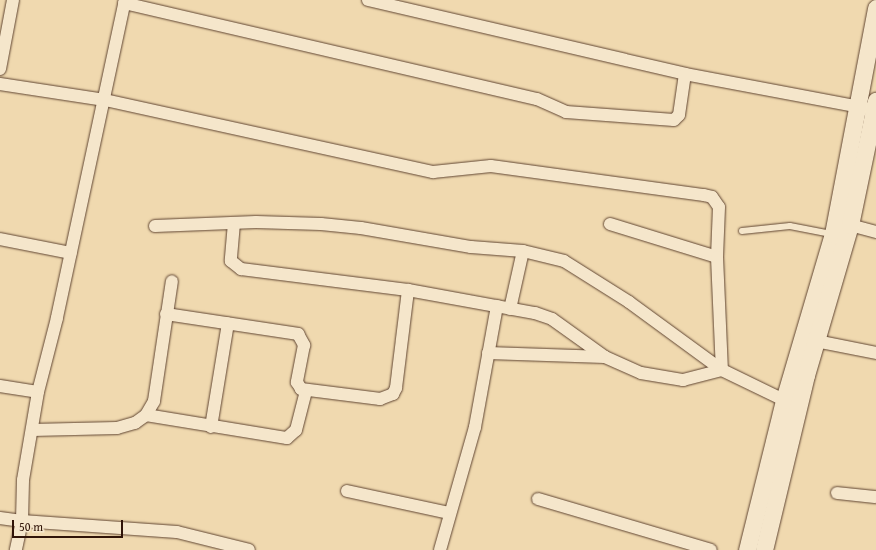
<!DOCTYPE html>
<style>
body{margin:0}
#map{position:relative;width:876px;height:550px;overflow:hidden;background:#f0d9af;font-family:"Gentium Book Plus",serif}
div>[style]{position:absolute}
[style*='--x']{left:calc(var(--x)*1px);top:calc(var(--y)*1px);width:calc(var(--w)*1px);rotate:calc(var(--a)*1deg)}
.roads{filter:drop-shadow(0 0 1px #604532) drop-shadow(0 0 1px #604532)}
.lane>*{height:6px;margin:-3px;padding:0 3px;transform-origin:3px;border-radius:3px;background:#f5e6cb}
.street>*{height:12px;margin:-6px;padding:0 6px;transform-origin:6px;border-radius:6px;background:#f5e6cb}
.secondary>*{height:17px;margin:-8.5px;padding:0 8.5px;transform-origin:8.5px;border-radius:8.5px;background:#f5e6cb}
span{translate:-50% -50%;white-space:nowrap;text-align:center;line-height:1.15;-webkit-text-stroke:3.5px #f5e6cb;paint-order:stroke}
.scale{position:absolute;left:12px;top:520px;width:111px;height:18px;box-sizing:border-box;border:2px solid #301408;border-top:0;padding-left:5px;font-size:12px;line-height:14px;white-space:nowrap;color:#301408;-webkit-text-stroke:3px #f5e6cb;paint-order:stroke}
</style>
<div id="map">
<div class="roads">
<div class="lane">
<div style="--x:742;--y:231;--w:48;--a:-5.9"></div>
<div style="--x:790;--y:226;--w:42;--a:11"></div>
</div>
<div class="street">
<div style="--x:125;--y:0;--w:325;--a:102.1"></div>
<div style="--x:57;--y:318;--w:76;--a:104.4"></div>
<div style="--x:38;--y:392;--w:89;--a:99.7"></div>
<div style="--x:23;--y:480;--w:41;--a:91.4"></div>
<div style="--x:22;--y:521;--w:155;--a:4.1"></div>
<div style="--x:177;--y:532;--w:74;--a:14"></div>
<div style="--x:368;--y:0;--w:326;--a:13.1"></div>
<div style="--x:685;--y:74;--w:183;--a:10.7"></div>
<div style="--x:124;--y:3;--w:424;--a:13.1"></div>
<div style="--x:537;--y:99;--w:32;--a:24"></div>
<div style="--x:566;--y:112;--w:108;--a:4.2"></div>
<div style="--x:674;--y:120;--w:7;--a:-45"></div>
<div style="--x:679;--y:115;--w:41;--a:-81.7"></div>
<div style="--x:0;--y:69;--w:70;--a:-79.3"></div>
<div style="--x:0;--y:84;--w:106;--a:8.7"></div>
<div style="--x:105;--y:100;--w:336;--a:12.4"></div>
<div style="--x:433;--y:172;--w:58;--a:-5.9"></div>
<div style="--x:491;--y:166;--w:215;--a:7.8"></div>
<div style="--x:704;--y:195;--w:8;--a:14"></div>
<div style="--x:712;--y:197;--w:12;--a:55"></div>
<div style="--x:719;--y:207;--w:50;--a:92.3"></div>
<div style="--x:234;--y:223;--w:38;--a:95"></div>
<div style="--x:231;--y:261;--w:13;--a:39"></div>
<div style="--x:241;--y:269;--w:168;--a:7.2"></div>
<div style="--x:408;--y:290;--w:129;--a:10.3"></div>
<div style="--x:535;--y:313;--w:18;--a:19"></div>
<div style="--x:552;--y:319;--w:65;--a:35.6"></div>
<div style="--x:605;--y:357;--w:39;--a:24"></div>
<div style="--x:641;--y:373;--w:43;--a:9.5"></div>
<div style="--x:683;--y:380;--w:40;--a:-14.4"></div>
<div style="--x:610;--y:224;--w:112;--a:17.1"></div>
<div style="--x:717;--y:257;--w:113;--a:87.5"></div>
<div style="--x:722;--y:370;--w:69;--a:25.8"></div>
<div style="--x:850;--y:225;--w:27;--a:15"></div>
<div style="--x:155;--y:226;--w:101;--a:-2.3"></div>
<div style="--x:256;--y:222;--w:65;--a:1.8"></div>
<div style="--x:321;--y:224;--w:40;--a:5.7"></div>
<div style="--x:361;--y:228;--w:112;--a:9.8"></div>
<div style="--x:471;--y:247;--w:52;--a:4.4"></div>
<div style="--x:523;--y:251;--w:42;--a:13.7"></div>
<div style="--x:564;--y:261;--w:77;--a:32.2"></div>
<div style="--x:629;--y:302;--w:115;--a:36.2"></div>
<div style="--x:0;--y:239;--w:72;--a:11.2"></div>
<div style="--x:510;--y:309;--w:59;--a:-77.4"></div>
<div style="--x:166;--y:314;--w:134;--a:8.6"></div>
<div style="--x:298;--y:334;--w:13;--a:61"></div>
<div style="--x:304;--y:345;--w:38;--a:101"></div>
<div style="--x:297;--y:382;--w:8;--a:60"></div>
<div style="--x:301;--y:389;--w:80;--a:7.2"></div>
<div style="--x:380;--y:399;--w:14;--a:-21"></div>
<div style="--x:393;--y:394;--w:7;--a:-63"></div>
<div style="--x:396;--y:388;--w:99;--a:-83"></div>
<div style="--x:816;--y:341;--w:61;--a:11.3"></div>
<div style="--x:488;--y:353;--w:117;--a:2"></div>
<div style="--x:0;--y:386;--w:38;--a:9"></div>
<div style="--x:146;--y:415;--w:143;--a:9.3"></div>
<div style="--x:287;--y:438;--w:12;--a:-42"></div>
<div style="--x:296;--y:430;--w:40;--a:-75.6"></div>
<div style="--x:211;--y:427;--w:105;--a:-80.7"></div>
<div style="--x:32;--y:430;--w:85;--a:-1.3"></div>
<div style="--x:117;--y:428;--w:19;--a:-16"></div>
<div style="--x:135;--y:423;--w:14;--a:-36"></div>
<div style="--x:146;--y:415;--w:16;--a:-60"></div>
<div style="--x:154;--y:401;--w:121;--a:-81.5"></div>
<div style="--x:347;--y:491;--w:105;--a:12.1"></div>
<div style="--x:837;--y:493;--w:39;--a:6"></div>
<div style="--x:538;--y:499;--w:180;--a:16.4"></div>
<div style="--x:0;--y:518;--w:22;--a:8"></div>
<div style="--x:22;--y:521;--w:30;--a:102"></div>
<div style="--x:440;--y:550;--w:128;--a:-74.1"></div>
<div style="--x:475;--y:427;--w:123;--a:-79.7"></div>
</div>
<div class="secondary">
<div style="--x:747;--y:550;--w:154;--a:-76.1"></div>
<div style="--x:784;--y:400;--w:173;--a:-73.6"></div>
<div style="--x:833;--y:234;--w:230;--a:-79.2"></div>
<div style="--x:764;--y:550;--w:180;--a:-76.5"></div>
<div style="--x:806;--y:375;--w:156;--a:-73.7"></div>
<div style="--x:850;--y:225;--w:127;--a:-78.2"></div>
</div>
</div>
<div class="scale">50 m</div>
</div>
